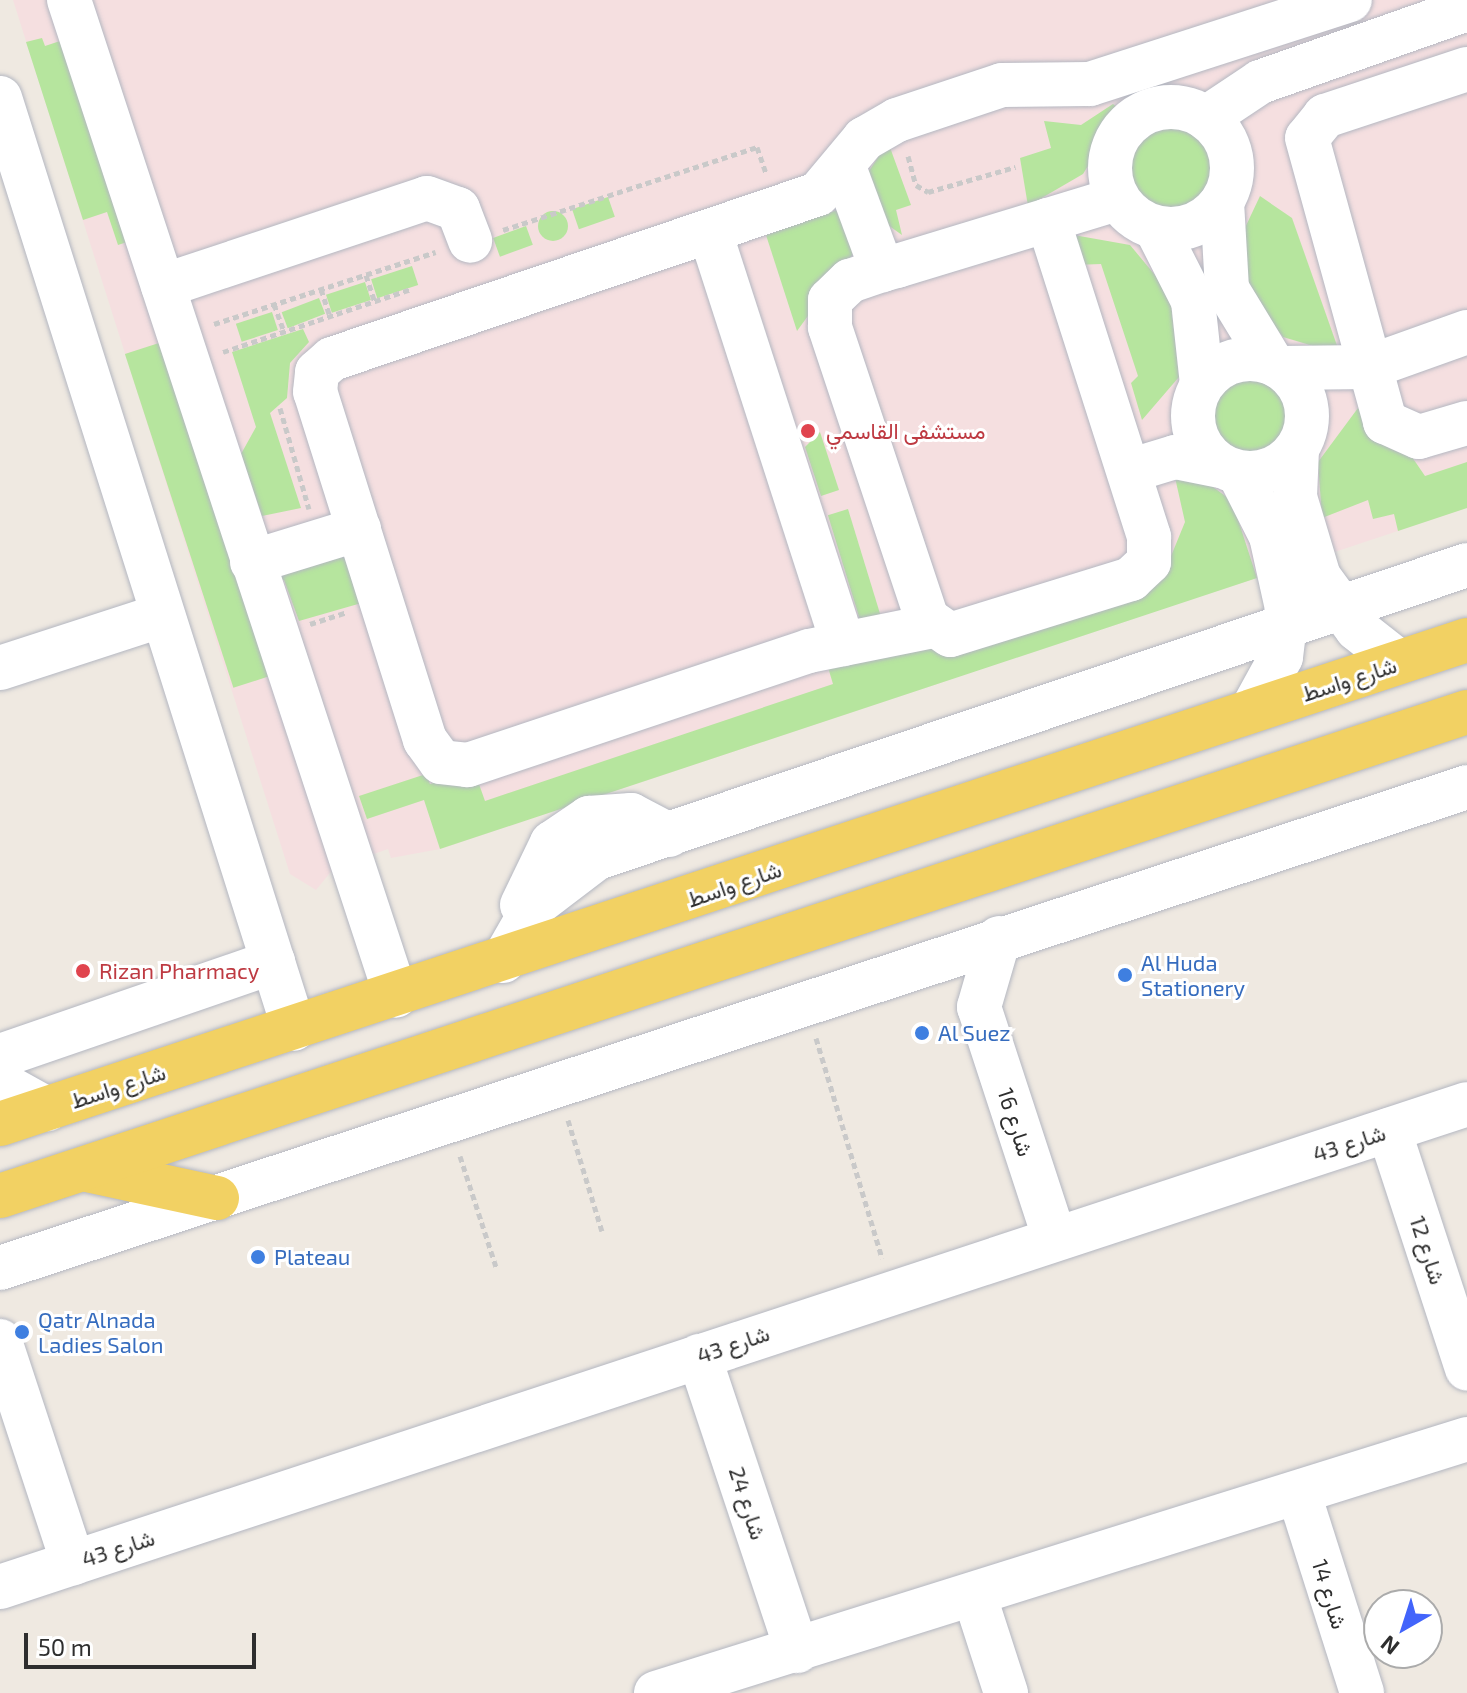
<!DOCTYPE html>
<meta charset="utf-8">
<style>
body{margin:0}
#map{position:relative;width:1467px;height:1693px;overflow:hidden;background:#efe9e1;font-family:"Exo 2",Vazirmatn,sans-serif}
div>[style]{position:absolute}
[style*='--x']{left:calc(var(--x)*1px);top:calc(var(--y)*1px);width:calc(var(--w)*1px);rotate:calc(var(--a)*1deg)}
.medical>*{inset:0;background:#f5dfe0}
.green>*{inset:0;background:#b6e59e;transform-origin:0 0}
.round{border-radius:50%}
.path>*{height:5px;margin-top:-2.5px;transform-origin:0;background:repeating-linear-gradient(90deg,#c9c9c9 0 6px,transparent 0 10px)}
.roads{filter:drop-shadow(0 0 2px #b4b7c1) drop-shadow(0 0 2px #b4b7c1)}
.minor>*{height:44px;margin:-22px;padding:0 22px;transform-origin:22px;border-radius:22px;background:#fff}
.minor>.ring{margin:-22px;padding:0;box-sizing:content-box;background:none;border:44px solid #fff;border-radius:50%}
.major>*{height:44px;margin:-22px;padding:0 22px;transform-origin:22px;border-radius:22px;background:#f2d163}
.dots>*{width:22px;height:22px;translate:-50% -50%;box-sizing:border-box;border:4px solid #fff;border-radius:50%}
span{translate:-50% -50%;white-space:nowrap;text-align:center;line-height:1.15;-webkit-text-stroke:6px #fff;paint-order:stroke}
.health-label{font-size:22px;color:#be3a42}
.left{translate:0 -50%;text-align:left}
.street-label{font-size:22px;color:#2e2e2e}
.shop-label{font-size:22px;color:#366cbe}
.north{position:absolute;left:1363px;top:1589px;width:80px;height:80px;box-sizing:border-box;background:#fff;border:2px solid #ababab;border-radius:50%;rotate:219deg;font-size:22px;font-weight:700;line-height:32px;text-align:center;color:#2e2e2e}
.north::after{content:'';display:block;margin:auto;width:28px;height:36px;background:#4264fb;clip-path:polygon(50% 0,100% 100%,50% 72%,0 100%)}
.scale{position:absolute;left:24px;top:1633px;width:232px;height:36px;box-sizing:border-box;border:4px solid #2e2e2e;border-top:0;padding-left:10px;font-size:24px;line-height:28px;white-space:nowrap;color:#2e2e2e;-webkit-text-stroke:6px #fff;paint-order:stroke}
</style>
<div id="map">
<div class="medical">
<div style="clip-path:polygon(13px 0,1467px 0,1467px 508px,440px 849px,391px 858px,388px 849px,334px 868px,316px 890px,290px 874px)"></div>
</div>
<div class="green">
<div style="clip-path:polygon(42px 38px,45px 46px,63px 40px,127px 242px,118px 245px,107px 212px,83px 220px,26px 42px)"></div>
<div style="clip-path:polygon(1113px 104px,1122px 111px,1083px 174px,1028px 206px,1020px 158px,1051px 148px,1044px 121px,1081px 125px)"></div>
<div class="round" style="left:1122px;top:121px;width:100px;height:100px"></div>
<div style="clip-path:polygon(888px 142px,911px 205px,896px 210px,902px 235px,878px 218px,867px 174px)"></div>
<div style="clip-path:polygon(1260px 196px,1292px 218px,1340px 354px,1283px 337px,1247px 291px,1243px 232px)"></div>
<div style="left:608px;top:197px;width:21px;height:38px;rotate:71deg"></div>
<div style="clip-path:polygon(840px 209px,853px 254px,797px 331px,766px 235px)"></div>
<div class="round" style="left:538px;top:211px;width:30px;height:30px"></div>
<div style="left:526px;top:226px;width:20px;height:35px;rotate:70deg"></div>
<div style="clip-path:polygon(1068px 234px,1130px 245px,1170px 293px,1179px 377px,1142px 420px,1131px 383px,1138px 376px,1101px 264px,1074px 265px)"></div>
<div style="left:412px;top:266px;width:20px;height:43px;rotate:72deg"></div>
<div style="left:365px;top:282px;width:19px;height:41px;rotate:72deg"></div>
<div style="left:319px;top:298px;width:17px;height:40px;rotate:69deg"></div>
<div style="left:272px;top:312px;width:19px;height:38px;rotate:72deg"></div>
<div style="clip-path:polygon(303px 329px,309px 342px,290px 363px,287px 398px,270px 413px,301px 508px,262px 516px,241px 454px,256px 427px,232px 352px)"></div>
<div style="left:162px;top:342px;width:351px;height:39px;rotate:72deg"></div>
<div class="round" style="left:1204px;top:372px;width:86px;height:86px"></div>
<div style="clip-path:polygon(1358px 408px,1389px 448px,1412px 457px,1425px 476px,1467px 462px,1467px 508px,1398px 531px,1394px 514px,1373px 519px,1368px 500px,1322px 518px,1318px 462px)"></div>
<div style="clip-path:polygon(820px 432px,839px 490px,821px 496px,805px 447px)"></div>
<div style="clip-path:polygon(1174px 473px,1209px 484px,1232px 501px,1257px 578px,440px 849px,424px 800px,367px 819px,359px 796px,426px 774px,430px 784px,474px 770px,485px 801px,833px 684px,827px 664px,1169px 561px,1185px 522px)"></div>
<div style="left:848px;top:509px;width:112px;height:21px;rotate:73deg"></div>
<div style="clip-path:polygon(342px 547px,365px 602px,299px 621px,284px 580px,276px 581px,279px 572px)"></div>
</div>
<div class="path">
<div style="--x:908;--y:156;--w:30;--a:75"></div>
<div style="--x:916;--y:185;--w:14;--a:30"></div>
<div style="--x:928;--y:192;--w:91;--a:-16"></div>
<div style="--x:503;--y:230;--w:267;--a:-18.1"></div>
<div style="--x:757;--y:147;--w:28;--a:71"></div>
<div style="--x:366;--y:275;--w:28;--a:72"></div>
<div style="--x:321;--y:289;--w:29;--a:72"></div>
<div style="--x:274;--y:304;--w:30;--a:70"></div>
<div style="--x:214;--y:324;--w:233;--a:-18"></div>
<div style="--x:223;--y:352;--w:198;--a:-18.5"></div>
<div style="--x:280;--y:408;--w:105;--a:74"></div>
<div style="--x:310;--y:624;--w:38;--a:-18"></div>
<div style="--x:816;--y:1038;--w:230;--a:73.3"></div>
<div style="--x:568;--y:1120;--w:116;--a:73"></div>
<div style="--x:460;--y:1156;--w:117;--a:72"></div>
</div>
<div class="roads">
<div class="minor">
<div style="--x:69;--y:0;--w:1048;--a:71.82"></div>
<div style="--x:1467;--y:69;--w:150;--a:161.7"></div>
<div style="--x:1325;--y:116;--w:28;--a:129"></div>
<div style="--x:1307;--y:138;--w:295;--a:74.6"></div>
<div style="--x:1385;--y:422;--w:37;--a:24"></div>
<div style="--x:1419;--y:437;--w:50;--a:-16.3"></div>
<div style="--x:0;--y:98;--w:976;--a:72.47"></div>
<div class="ring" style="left:1110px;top:107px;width:78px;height:78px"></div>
<div style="--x:1206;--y:118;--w:65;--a:-33.7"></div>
<div style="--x:1260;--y:82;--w:219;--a:-19.4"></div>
<div style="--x:844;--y:167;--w:110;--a:69.7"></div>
<div style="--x:1222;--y:202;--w:87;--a:86.7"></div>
<div style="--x:1227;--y:289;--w:87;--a:58.7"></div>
<div style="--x:1048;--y:220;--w:333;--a:72.3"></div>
<div style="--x:1149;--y:537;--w:25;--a:90"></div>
<div style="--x:1149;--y:562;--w:25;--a:137"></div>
<div style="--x:1131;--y:579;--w:189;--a:162.8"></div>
<div style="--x:950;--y:635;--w:28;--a:-145"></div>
<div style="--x:927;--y:619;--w:308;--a:-108.4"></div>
<div style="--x:830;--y:327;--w:27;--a:-90"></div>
<div style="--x:830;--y:300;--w:28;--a:-44"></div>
<div style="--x:850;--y:281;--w:34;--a:-19"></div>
<div style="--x:882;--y:270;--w:16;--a:-15"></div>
<div style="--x:897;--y:266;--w:158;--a:-16.9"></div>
<div style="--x:1048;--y:220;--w:72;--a:-16.9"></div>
<div style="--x:1156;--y:228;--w:82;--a:63.1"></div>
<div style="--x:1193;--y:301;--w:83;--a:83.8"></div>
<div style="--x:710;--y:232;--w:433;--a:72.1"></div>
<div style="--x:163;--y:286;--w:278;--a:-18.4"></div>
<div style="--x:427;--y:198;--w:33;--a:20"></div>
<div style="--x:458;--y:209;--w:34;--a:69"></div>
<div class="ring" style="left:1193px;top:359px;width:70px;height:70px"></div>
<div style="--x:1281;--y:368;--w:88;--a:-0.7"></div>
<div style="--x:1369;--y:367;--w:104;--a:-19.7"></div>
<div style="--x:1297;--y:449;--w:48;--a:92.4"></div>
<div style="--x:1295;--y:497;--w:84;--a:73.3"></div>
<div style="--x:1319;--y:577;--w:64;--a:53.8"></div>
<div style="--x:1357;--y:629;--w:53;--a:38.2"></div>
<div style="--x:1129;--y:471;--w:48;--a:-16.9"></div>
<div style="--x:1175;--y:457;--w:47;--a:11.1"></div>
<div style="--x:1239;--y:473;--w:71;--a:63.1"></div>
<div style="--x:1271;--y:536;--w:74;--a:77.5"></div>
<div style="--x:1287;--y:608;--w:49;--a:97"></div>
<div style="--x:1281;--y:657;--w:60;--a:118.7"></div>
<div style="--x:252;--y:562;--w:112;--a:-17.1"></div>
<div style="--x:933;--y:626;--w:126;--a:168.6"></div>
<div style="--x:809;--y:651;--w:360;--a:161.5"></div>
<div style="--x:468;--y:765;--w:27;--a:-174"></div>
<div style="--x:441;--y:762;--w:27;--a:-126"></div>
<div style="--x:425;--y:740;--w:365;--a:-107.5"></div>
<div style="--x:315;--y:392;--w:20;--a:-84"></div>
<div style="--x:317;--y:372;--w:20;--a:-41"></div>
<div style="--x:332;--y:359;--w:513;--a:-18.75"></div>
<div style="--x:818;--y:194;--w:72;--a:-50.1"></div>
<div style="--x:864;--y:139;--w:38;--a:-30"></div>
<div style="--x:897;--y:120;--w:111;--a:-18.4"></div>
<div style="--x:1002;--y:85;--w:88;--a:-0.7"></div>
<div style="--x:1090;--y:84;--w:273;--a:-17.9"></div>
<div style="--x:0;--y:668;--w:171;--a:-18"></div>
<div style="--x:522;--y:905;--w:69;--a:-64.2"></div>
<div style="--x:552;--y:843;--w:45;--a:-34"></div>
<div style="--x:589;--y:818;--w:42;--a:-4.1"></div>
<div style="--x:631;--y:815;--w:43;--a:27.8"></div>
<div style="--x:999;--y:938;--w:72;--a:106.2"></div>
<div style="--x:979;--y:1007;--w:242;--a:71.9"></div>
<div style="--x:503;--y:961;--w:64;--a:-60.3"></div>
<div style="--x:535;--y:905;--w:78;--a:-37.2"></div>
<div style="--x:597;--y:858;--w:918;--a:-18.61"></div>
<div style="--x:0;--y:1056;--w:289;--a:-19"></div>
<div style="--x:0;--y:1083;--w:54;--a:29"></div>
<div style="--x:1389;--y:1130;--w:251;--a:71.9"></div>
<div style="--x:0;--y:1268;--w:1544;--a:-18.15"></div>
<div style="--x:0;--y:1341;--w:234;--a:71.8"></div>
<div style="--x:699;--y:1356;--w:311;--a:71.6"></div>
<div style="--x:1299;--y:1494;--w:209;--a:72.4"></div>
<div style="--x:0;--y:1587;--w:1544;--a:-18.22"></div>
<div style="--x:975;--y:1597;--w:101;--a:72.1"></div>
<div style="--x:656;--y:1693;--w:850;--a:-17.39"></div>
</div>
<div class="major">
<div style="--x:0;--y:1124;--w:1545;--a:-18.26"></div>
<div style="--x:87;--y:1170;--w:133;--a:12.2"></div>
<div style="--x:0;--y:1196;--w:1545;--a:-18.26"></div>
</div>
</div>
<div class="dots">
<div style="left:808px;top:431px;background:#e0444e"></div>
<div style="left:83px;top:971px;background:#e0444e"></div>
<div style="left:1125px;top:975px;background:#3f7fe0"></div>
<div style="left:922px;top:1033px;background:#3f7fe0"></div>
<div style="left:258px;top:1257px;background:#3f7fe0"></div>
<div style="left:22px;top:1332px;background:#3f7fe0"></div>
</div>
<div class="health-label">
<span class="left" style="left:826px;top:431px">مستشفى القاسمي</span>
<span class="left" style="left:99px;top:971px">Rizan Pharmacy</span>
</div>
<div class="street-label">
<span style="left:1349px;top:679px;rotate:-18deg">شارع واسط</span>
<span style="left:734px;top:884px;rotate:-19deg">شارع واسط</span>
<span style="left:118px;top:1086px;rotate:-18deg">شارع واسط</span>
<span style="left:1016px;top:1122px;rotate:72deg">شارع 16</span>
<span style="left:1349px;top:1143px;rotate:-18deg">شارع 43</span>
<span style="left:1428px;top:1250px;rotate:72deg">شارع 12</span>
<span style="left:733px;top:1344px;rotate:-19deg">شارع 43</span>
<span style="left:748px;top:1503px;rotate:72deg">شارع 24</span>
<span style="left:118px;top:1548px;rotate:-18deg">شارع 43</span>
<span style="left:1330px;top:1594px;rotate:73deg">شارع 14</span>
</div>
<div class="shop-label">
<span class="left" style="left:1141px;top:975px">Al Huda<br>Stationery</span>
<span class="left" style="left:938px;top:1033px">Al Suez</span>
<span class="left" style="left:274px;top:1257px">Plateau</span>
<span class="left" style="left:38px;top:1332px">Qatr Alnada<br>Ladies Salon</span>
</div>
<div class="north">N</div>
<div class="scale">50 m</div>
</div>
